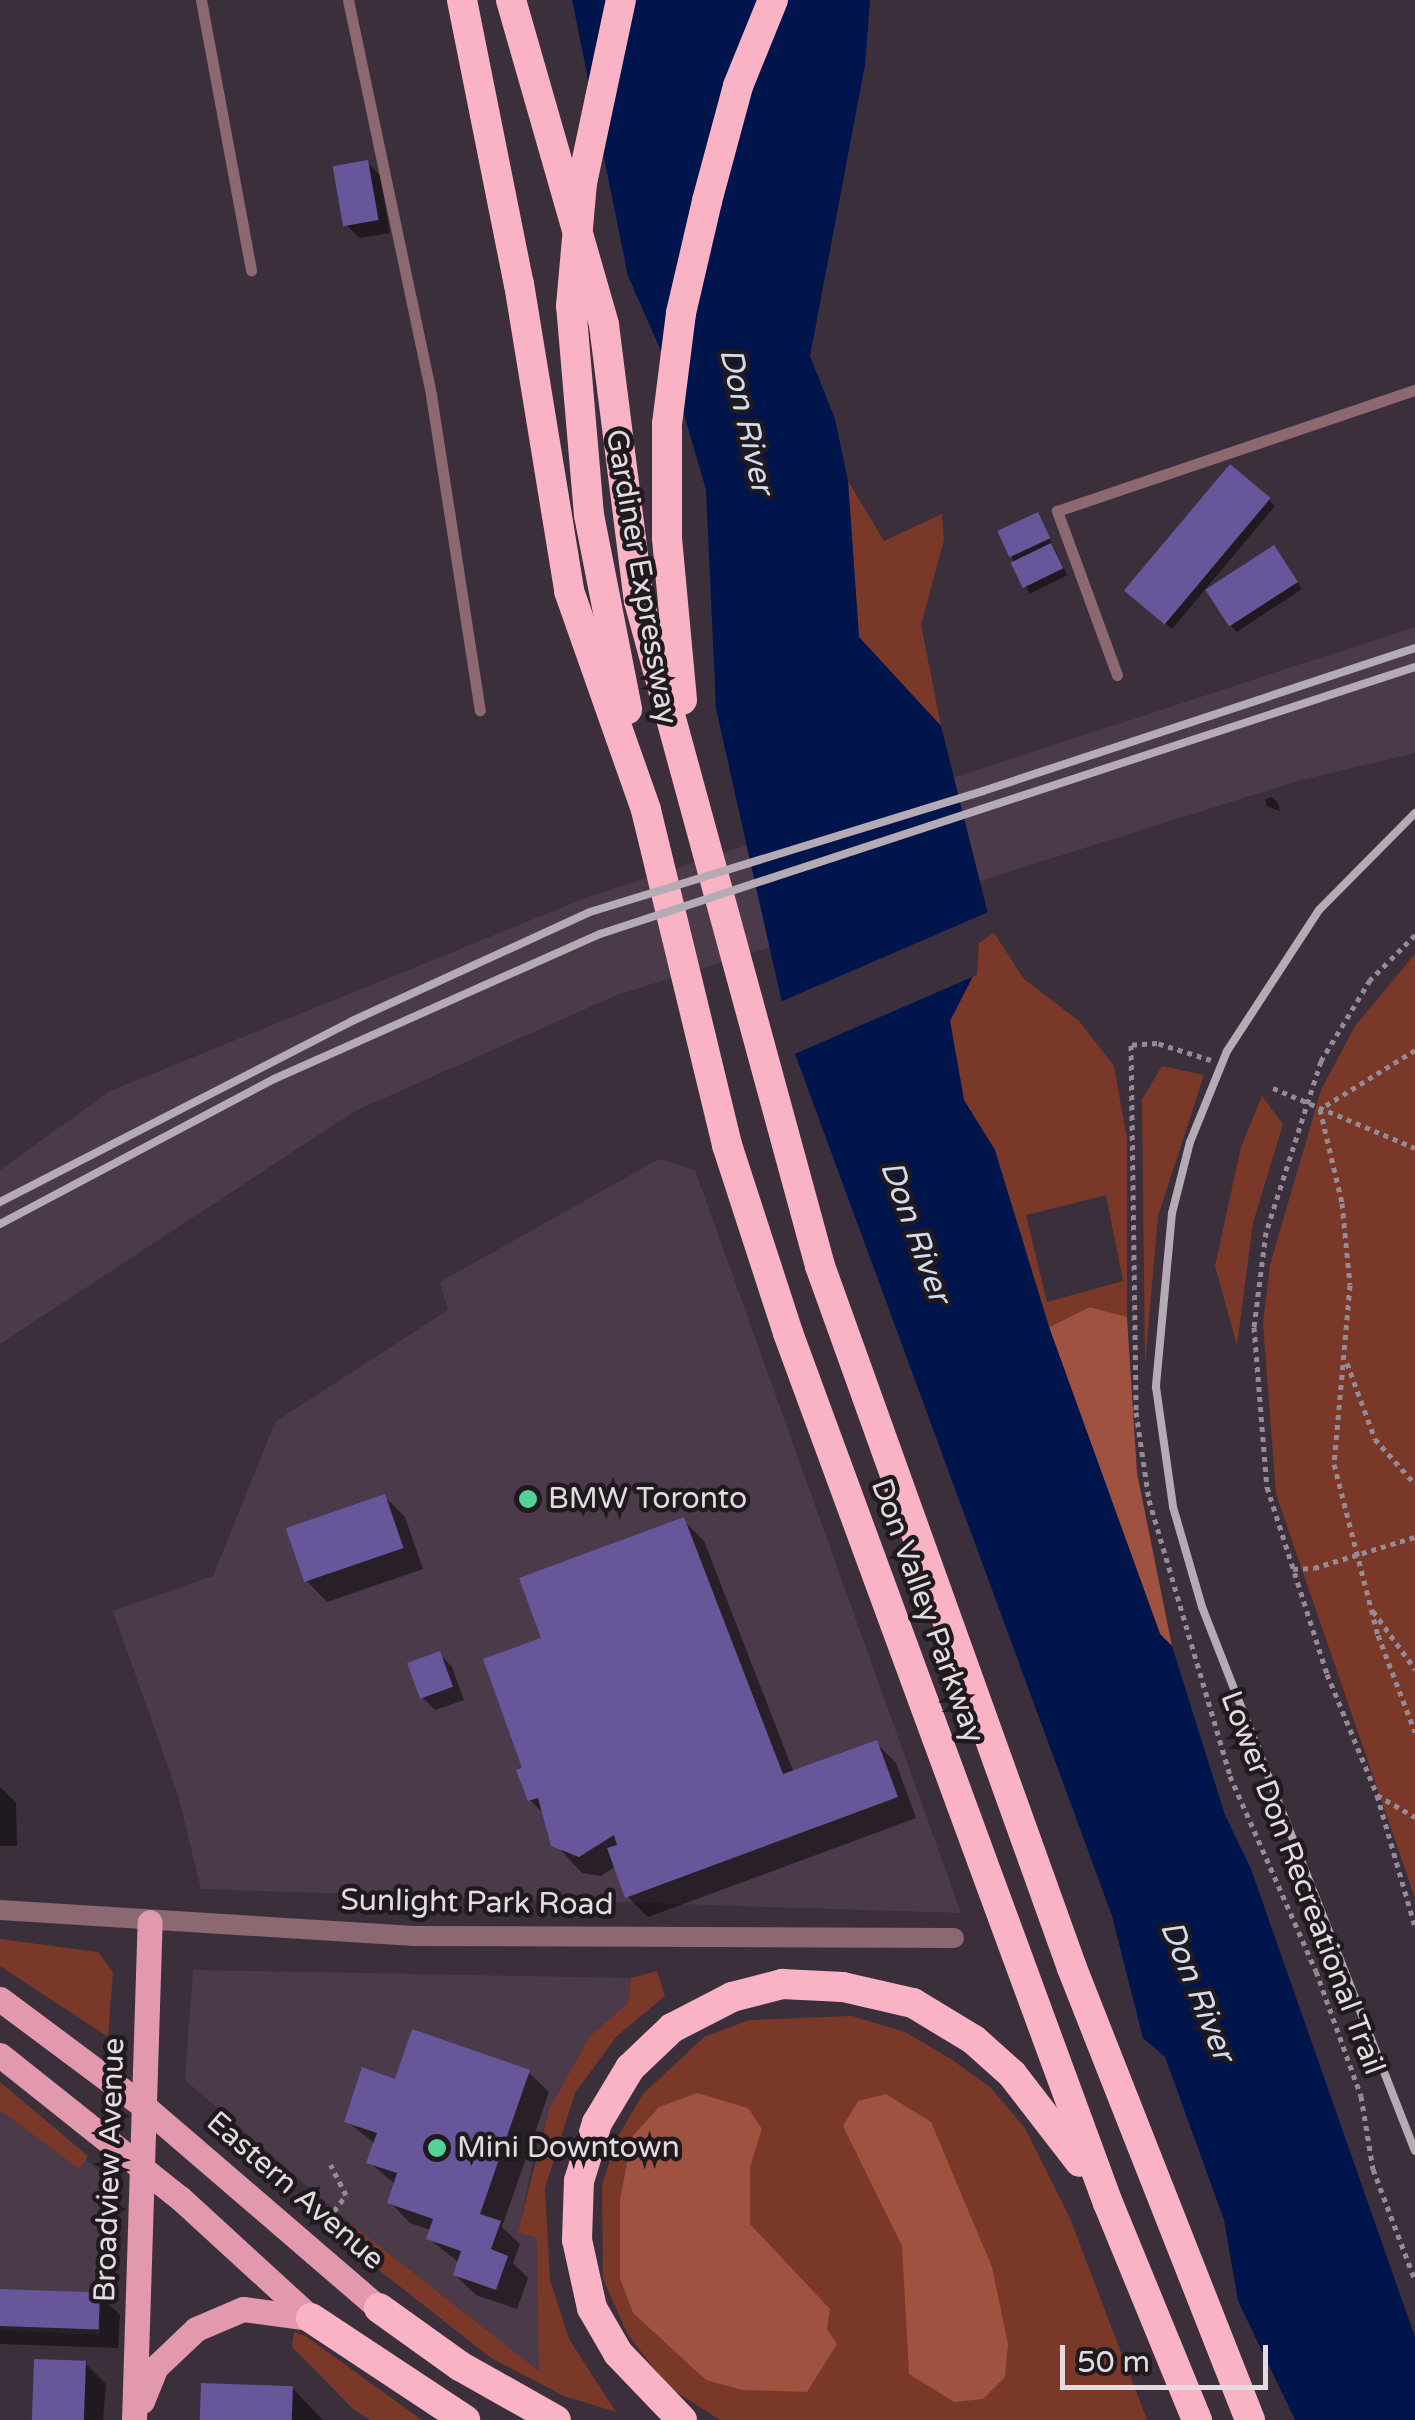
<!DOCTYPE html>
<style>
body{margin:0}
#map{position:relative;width:1415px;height:2420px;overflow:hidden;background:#3c2f3c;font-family:"Varela Round",sans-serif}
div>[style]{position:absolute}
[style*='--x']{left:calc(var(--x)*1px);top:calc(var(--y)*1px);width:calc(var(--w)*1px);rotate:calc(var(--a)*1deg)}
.built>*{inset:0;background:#4b3a4a}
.green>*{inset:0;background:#793828}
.forest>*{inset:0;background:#9e523f}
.water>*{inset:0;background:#00154c}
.pier>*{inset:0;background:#3c2f3c}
.shadow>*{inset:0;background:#0007;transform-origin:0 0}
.building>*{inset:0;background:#68569a;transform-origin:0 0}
.path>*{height:5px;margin-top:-2.5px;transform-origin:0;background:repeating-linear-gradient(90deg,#958a95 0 5px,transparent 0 10px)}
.lane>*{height:11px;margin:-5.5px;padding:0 5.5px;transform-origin:5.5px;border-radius:5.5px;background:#8c6871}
.street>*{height:20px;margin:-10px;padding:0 10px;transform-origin:10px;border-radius:10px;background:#8c6871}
.primary>*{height:25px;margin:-12.5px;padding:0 12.5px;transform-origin:12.5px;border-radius:12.5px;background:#e299ad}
.highway>*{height:30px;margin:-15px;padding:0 15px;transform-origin:15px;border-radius:15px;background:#f9b3c5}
.rail>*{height:8px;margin:-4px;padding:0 4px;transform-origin:4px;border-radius:4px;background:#b5abb4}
.highway-bridge>*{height:30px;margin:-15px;padding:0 15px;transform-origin:15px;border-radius:15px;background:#f9b3c5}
.dots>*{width:28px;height:28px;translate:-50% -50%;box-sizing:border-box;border:5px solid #201a1f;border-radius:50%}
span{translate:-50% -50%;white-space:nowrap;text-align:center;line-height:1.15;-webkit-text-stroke:9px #201a1f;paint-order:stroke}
.street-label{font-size:30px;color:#e3dae2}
.poi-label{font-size:30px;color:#e3dae2}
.left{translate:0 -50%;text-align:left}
.water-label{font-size:32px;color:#d1dcee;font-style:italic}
.scale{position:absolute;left:1060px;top:2345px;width:208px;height:45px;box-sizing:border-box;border:5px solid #e3dae2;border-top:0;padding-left:12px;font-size:30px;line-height:35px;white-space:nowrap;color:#e3dae2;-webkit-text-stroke:8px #201a1f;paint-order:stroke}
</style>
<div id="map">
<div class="built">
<div style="clip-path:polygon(1415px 627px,1415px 753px,1301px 780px,617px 995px,355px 1111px,0 1344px,0 1170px,110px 1091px,588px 897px)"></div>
<div style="clip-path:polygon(659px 1159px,695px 1170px,961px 1913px,201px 1889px,178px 1795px,113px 1611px,213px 1576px,275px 1422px,448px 1310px,440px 1282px)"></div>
<div style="clip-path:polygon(193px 1970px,631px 1978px,628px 2003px,589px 2037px,549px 2109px,531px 2170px,519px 2231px,537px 2237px,540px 2372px,350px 2223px,185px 2080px)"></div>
<div style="clip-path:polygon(0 2082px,104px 2176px,100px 2335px,0 2330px)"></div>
</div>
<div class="green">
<div style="clip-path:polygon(848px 481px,884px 541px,942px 514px,944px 540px,921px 625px,941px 726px,859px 637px)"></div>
<div style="clip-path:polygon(evenodd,992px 930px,1024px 979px,1079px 1021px,1114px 1066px,1127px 1139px,1127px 1317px,1090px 1307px,1049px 1327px,1003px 1178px,964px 1100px,950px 1021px,972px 978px,974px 940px,992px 930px,1106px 1195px,1123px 1281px,1047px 1302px,1026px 1215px,1106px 1195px)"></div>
<div style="clip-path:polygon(1415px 954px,1415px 1898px,1276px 1494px,1263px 1324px,1270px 1265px,1321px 1090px,1355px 1026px)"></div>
<div style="clip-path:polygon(1162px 1066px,1204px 1075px,1158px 1216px,1145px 1365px,1142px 1099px)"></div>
<div style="clip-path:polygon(1262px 1096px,1283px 1124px,1253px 1223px,1237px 1345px,1215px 1266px,1241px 1147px)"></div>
<div style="clip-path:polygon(0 1939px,98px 1952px,113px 1972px,108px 2037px,0 1966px)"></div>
<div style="clip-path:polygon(657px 1971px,665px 1996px,616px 2037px,575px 2093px,545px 2188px,550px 2280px,569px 2339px,616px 2412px,564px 2396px,491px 2358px,337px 2237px,350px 2223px,539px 2371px,537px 2238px,518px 2232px,549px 2109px,589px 2037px,628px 2003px,631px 1978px)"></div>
<div style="clip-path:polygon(852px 2016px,905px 2032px,951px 2059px,990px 2087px,1025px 2128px,1069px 2216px,1147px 2420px,720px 2420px,667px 2386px,627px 2333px,603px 2279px,602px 2185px,617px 2138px,643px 2094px,704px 2037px,749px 2020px)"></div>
<div style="clip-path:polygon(0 2082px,88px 2156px,79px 2169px,0 2110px)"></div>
<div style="clip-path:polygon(294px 2332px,304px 2335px,422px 2420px,370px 2420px,353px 2409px,292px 2347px)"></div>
</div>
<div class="forest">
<div style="clip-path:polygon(1090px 1307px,1127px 1317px,1137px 1473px,1172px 1646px,1160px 1634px,1049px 1327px)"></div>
<div style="clip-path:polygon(697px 2093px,748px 2108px,762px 2129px,750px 2167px,750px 2224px,830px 2309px,827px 2329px,837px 2344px,807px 2392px,742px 2390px,706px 2380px,633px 2313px,620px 2278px,620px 2200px,632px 2137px,659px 2107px)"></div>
<div style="clip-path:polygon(886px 2094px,931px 2122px,992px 2267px,1008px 2344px,1005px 2377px,983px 2399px,954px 2402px,909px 2374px,902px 2246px,843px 2126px,858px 2101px)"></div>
</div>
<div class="water">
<div style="clip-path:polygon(572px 0,870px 0,865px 65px,810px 356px,835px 419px,848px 481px,859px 637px,941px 726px,992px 930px,974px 940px,972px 978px,950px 1021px,964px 1100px,995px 1150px,1049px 1327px,1160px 1634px,1172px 1646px,1225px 1815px,1251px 1869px,1415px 2337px,1415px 2420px,1295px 2420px,1238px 2301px,1224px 2220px,1165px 2057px,1143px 2038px,1112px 1916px,791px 1043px,716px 709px,706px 490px,675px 383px,628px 276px)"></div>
</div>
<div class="pier">
<div style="clip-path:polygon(993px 910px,997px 931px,979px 943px,977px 975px,790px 1056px,773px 1005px)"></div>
</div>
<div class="shadow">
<div style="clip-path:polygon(367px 162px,380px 176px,390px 233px,360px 238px,346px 225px)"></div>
<div style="clip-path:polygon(1269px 500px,1275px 506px,1172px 629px,1133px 597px)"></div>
<div style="left:1038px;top:515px;width:67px;height:42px;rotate:64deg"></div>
<div style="clip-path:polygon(1279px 554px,1302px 589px,1237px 632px,1231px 626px)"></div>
<div style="clip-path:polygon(1272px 797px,1278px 803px,1280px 811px,1267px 806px,1265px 799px)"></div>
<div style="clip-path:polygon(385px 1497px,405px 1517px,423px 1569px,327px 1602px,307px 1581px)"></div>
<div style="clip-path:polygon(683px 1520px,704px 1541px,794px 1773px,876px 1743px,896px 1763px,916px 1818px,648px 1917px,627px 1896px,616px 1866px,601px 1876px,582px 1873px,548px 1836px,544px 1814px,530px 1800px,526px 1770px,544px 1639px)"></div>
<div style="clip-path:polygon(439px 1653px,452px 1667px,464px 1700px,435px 1710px,422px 1697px)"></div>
<div style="clip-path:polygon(0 1787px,16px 1803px,17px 1846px,0 1846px)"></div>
<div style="clip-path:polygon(528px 2072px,549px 2092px,502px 2227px,520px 2244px,513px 2263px,528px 2278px,517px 2309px,476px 2295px,455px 2275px,460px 2263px,429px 2239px,431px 2230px,410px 2223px,390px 2202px,396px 2185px,369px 2162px,375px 2144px,347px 2121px,397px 2082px)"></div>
<div style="clip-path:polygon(0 2291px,99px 2295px,120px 2315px,118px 2348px,0 2344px)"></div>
<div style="clip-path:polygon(85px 2363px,106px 2384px,103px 2420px,35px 2420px)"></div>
<div style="clip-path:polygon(292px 2388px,323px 2420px,202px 2420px)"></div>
</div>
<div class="building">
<div style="left:368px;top:160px;width:61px;height:36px;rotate:80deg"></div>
<div style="left:1230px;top:464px;width:53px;height:165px;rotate:40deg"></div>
<div style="left:1038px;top:512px;width:29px;height:45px;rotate:65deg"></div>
<div style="left:1051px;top:543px;width:28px;height:45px;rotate:64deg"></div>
<div style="left:1274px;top:545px;width:44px;height:82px;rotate:57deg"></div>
<div style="left:385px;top:1494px;width:57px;height:105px;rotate:71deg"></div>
<div style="clip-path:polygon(684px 1517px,783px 1774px,877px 1740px,898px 1797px,625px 1898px,607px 1848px,617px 1845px,614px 1835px,579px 1857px,551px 1846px,538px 1798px,528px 1801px,516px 1770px,522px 1768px,483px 1659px,541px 1638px,519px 1578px)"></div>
<div style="left:440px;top:1651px;width:38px;height:35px;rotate:70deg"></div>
<div style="clip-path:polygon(412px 2029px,530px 2070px,480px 2214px,501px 2221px,491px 2249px,508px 2256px,496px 2290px,453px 2275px,461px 2251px,426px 2239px,433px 2219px,387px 2203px,397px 2173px,366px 2163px,377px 2133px,344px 2122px,362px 2067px,395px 2079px)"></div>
<div style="left:0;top:2289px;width:100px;height:37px;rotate:2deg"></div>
<div style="left:34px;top:2359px;width:52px;height:61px;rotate:2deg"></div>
<div style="left:201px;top:2383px;width:92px;height:37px;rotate:2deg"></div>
</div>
<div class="path">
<div style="--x:1415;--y:935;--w:64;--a:135"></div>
<div style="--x:1370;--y:980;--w:95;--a:121.2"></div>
<div style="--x:1321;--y:1061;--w:180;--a:107.8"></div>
<div style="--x:1266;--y:1232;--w:96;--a:97.2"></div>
<div style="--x:1254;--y:1327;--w:161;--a:85.4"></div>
<div style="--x:1267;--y:1487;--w:196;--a:72.2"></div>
<div style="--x:1327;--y:1674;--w:131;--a:67.5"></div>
<div style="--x:1377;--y:1795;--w:137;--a:73.9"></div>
<div style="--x:1415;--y:1050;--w:112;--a:148.2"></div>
<div style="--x:1320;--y:1109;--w:97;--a:76.8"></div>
<div style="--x:1342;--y:1203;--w:82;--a:84.4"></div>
<div style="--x:1350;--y:1285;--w:180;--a:95.1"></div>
<div style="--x:1334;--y:1464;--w:177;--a:75.6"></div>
<div style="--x:1378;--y:1635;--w:104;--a:69.1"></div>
<div style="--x:1211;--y:1060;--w:57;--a:-162.5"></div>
<div style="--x:1157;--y:1043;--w:26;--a:176"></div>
<div style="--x:1131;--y:1045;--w:367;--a:89.2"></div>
<div style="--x:1136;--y:1412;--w:89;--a:81.6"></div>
<div style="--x:1149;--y:1500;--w:288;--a:73.6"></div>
<div style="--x:1230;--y:1776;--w:213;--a:66.2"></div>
<div style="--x:1316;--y:1971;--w:133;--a:70.2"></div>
<div style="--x:1361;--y:2096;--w:74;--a:80.7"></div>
<div style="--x:1373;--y:2169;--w:119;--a:69.3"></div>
<div style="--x:1273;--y:1088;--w:154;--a:22.9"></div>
<div style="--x:1347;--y:1363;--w:81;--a:69.8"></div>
<div style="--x:1375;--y:1439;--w:60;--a:48.4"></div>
<div style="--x:1293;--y:1569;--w:21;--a:-3"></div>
<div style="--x:1314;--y:1568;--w:106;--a:-17.1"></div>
<div style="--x:1373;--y:1611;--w:72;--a:54.1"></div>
<div style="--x:1377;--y:1795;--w:44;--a:30.1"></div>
<div style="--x:322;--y:2227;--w:40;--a:-53"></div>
<div style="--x:346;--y:2195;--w:34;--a:-117"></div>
</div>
<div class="lane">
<div style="--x:201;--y:0;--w:275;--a:79.5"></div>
<div style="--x:348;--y:0;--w:404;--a:78.1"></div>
<div style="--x:431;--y:395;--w:319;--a:81.2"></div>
<div style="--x:1117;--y:675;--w:175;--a:-110.1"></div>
<div style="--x:1057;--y:511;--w:378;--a:-18.7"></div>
</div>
<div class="street">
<div style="--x:0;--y:1910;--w:415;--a:3.6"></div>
<div style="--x:414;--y:1936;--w:540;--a:0.21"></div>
</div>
<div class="primary">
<div style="--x:0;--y:1999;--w:181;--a:36.7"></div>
<div style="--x:145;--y:2107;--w:308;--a:40.7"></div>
<div style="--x:0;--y:2055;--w:230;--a:38.5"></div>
<div style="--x:180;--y:2198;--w:178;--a:42.5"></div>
<div style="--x:142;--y:2401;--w:37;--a:-68"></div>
<div style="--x:156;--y:2367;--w:55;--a:-43.5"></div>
<div style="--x:196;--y:2329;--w:51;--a:-23.1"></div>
<div style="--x:243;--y:2309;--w:68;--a:7.7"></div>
<div style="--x:134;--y:2420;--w:498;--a:-88.2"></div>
</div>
<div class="highway">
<div style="--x:462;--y:0;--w:290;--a:78.7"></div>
<div style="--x:519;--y:284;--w:311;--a:80.7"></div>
<div style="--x:569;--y:591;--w:232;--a:70.6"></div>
<div style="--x:646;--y:810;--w:345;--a:76.4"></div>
<div style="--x:727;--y:1145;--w:198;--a:72"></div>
<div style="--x:788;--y:1333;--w:927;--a:69.81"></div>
<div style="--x:1108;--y:2203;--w:235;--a:67.7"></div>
<div style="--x:511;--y:0;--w:338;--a:74"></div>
<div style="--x:604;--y:325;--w:278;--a:82.8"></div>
<div style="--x:639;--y:601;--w:689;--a:74.77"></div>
<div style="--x:820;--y:1266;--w:746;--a:70.25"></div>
<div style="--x:1072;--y:1968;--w:486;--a:68.5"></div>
<div style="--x:589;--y:515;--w:198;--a:78.9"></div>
<div style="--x:682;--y:700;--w:163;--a:-95.3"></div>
<div style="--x:667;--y:538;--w:114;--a:-90"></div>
<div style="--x:667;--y:424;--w:112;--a:-82.8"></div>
<div style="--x:681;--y:313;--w:115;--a:-76.9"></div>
<div style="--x:707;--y:201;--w:119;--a:-74.9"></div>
<div style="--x:738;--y:86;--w:93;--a:-67.9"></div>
<div style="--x:379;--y:2308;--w:100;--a:35.6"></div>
<div style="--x:460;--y:2366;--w:110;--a:29.4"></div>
<div style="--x:311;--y:2318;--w:185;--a:33.5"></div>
<div style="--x:682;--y:2420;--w:93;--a:-133.7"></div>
<div style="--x:618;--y:2353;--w:52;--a:-120"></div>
<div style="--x:592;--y:2308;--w:70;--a:-102.4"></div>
<div style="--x:577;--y:2240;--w:59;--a:-88.1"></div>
<div style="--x:579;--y:2181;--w:61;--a:-72.8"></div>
<div style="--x:597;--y:2123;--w:64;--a:-59"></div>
<div style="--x:630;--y:2068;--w:58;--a:-43.6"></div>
<div style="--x:672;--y:2028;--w:68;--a:-27.3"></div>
<div style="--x:732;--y:1997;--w:52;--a:-14.6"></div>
<div style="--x:782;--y:1984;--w:61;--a:2.8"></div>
<div style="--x:843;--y:1987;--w:72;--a:12.9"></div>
<div style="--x:913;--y:2003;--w:71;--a:31.2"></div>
<div style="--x:974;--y:2040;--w:51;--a:41.8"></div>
<div style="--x:1012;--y:2074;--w:111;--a:52.3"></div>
</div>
<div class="rail">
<div style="--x:1415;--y:813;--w:136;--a:134.7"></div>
<div style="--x:1319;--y:910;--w:168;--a:123.1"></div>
<div style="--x:1227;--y:1051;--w:98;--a:112.1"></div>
<div style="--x:1190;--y:1142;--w:73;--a:104.2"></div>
<div style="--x:1172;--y:1213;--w:175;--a:95.3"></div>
<div style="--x:1156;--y:1387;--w:121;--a:81.9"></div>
<div style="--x:1173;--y:1507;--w:104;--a:73.8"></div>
<div style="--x:1202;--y:1607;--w:584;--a:68.62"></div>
<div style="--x:0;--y:1202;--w:396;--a:-27.2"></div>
<div style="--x:352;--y:1021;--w:262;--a:-24.6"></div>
<div style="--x:590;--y:912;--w:411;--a:-17.1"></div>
<div style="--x:983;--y:791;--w:455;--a:-18.3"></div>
<div style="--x:0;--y:1224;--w:310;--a:-27.9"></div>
<div style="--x:274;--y:1079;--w:357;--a:-24"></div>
<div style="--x:600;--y:934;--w:858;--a:-18.14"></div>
</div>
<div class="highway-bridge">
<div style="--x:589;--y:515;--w:210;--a:-94.9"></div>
<div style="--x:571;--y:306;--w:123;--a:-84.9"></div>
<div style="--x:582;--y:183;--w:187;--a:-78"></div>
</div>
<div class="dots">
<div style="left:528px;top:1499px;background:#53d396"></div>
<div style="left:437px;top:2148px;background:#53d396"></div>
</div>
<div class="street-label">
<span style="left:641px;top:577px;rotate:80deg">Gardiner Expressway</span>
<span style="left:927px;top:1611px;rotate:70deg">Don Valley Parkway</span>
<span style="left:1302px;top:1883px;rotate:69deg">Lower Don Recreational Trail</span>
<span style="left:477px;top:1903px;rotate:1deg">Sunlight Park Road</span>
<span style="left:110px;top:2170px;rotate:-88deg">Broadview Avenue</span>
<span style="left:295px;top:2191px;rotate:41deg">Eastern Avenue</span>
</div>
<div class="poi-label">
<span class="left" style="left:548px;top:1499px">BMW Toronto</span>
<span class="left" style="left:457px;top:2148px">Mini Downtown</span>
</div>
<div class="water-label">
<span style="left:746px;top:421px;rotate:77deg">Don River</span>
<span style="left:915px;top:1232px;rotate:70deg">Don River</span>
<span style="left:1197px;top:1991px;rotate:68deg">Don River</span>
</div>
<div class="scale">50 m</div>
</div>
